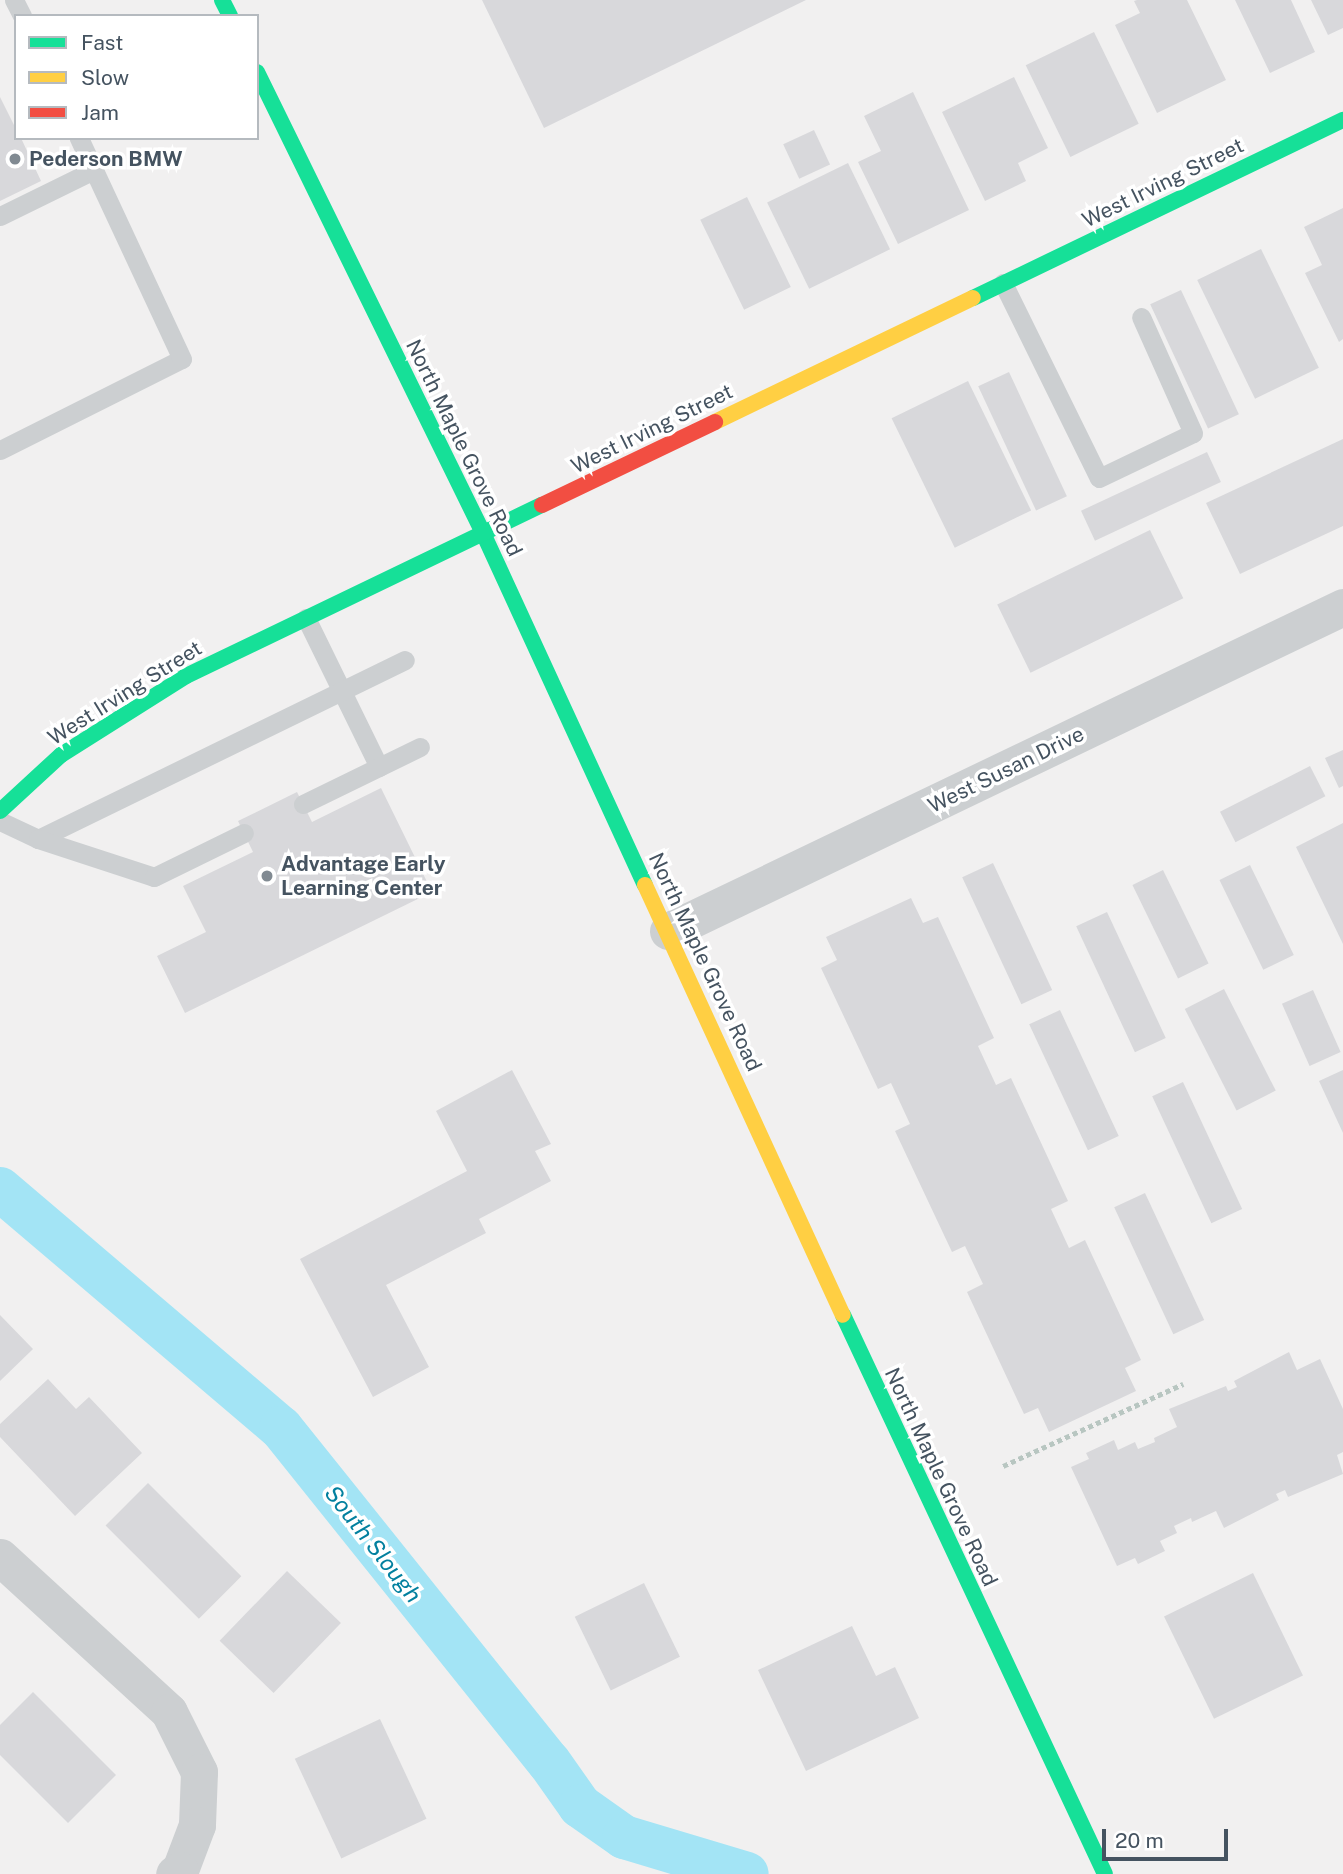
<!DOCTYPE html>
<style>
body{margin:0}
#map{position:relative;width:1343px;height:1874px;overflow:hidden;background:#f1f0f0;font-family:"Public Sans",sans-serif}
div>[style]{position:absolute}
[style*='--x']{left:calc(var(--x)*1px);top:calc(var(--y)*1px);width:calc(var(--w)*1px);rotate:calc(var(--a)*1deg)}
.canal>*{height:44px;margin:-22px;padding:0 22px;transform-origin:22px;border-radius:22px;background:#a3e4f5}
.building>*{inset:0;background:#d8d8db;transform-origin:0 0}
.path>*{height:4.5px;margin-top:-2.25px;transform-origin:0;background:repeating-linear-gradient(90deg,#b8c6c1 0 5px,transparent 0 8.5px)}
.lane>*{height:19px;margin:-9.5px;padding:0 9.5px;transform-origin:9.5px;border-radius:9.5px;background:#cccfd1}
.street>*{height:37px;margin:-18.5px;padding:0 18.5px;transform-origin:18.5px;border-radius:18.5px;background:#cccfd1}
.fast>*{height:16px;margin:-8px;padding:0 8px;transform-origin:8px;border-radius:8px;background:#16e098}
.slow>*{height:16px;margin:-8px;padding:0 8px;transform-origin:8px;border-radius:8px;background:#ffcf43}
.jam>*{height:16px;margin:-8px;padding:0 8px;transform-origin:8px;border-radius:8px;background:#f24e42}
.dots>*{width:19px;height:19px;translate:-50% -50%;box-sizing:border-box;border:4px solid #fff;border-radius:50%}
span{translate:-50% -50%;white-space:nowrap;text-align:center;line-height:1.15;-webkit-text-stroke:7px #fff;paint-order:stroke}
.poi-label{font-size:21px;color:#455360;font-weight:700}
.left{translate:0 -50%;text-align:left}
.street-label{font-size:21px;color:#455360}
.water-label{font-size:23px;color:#03809f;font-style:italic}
.legend{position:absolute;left:14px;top:14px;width:245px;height:126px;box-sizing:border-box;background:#fff;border:2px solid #b5babf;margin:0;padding:9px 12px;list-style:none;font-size:21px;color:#455360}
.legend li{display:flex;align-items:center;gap:14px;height:35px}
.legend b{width:35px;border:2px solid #b5babf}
.scale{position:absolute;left:1102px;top:1829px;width:126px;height:32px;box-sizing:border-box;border:4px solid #455360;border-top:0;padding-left:9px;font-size:21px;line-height:24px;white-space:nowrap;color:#455360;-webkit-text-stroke:5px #fff;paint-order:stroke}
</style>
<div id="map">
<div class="canal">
<div style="--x:0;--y:1189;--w:369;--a:40.4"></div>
<div style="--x:281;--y:1428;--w:428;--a:51.3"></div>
<div style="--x:549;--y:1762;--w:54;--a:54.8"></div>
<div style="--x:580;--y:1806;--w:54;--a:35.2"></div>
<div style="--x:624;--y:1837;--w:128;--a:16.7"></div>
</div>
<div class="building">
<div style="clip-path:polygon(482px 0,806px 0,544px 128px)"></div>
<div style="clip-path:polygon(1137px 0,1187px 0,1226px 80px,1157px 113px,1115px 25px,1140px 13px,1134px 1px)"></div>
<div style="clip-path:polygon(1235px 0,1291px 0,1315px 52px,1270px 73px)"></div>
<div style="clip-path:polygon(1311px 0,1343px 0,1343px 28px,1328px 35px)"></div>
<div style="left:1094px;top:32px;width:102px;height:76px;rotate:64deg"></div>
<div style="clip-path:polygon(1014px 77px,1048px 148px,1018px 163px,1026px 181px,985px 201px,942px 112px)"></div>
<div style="clip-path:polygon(913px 92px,969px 210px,898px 244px,858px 162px,881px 151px,864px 116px)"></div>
<div style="clip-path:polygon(0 97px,16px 129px,16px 138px,21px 138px,41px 181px,0 201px)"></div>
<div style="left:814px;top:130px;width:38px;height:34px;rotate:65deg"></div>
<div style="left:848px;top:163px;width:96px;height:90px;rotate:64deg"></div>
<div style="left:747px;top:197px;width:100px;height:52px;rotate:64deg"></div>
<div style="clip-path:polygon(1343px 208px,1343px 339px,1339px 342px,1305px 273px,1322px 265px,1304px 227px)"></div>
<div style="left:1261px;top:249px;width:132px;height:71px;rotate:64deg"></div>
<div style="left:1181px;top:290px;width:137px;height:34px;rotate:65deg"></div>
<div style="left:1009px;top:372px;width:137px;height:34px;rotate:65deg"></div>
<div style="left:968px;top:381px;width:144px;height:85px;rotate:64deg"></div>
<div style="clip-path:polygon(1343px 439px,1343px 526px,1240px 574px,1206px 503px)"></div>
<div style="left:1207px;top:452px;width:33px;height:139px;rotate:65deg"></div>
<div style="left:1150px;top:530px;width:76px;height:170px;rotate:64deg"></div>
<div style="clip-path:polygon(1343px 750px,1343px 786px,1339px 788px,1325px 758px)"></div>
<div style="left:1310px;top:766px;width:34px;height:101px;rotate:63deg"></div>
<div style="clip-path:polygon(381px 788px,432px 892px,185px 1013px,157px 956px,206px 932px,183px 886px,253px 852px,238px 821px,297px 792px,312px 822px)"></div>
<div style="clip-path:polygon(1343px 823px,1343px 944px,1296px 847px)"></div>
<div style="left:993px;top:863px;width:140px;height:34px;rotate:65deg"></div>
<div style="left:1250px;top:865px;width:100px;height:34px;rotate:64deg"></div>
<div style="left:1163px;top:870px;width:104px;height:34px;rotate:64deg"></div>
<div style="clip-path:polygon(911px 898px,923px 923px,938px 917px,994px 1038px,978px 1046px,996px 1085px,1011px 1078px,1068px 1201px,1051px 1209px,1069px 1248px,1085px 1240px,1141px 1360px,1125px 1368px,1136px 1391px,1049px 1432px,1038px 1408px,1024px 1414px,967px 1292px,983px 1284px,965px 1246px,952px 1252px,895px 1131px,910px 1124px,891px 1083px,878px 1089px,821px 968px,837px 960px,826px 937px)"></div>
<div style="left:1107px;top:912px;width:139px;height:34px;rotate:65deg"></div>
<div style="left:1224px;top:989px;width:114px;height:44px;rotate:63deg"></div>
<div style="left:1313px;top:990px;width:68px;height:34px;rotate:66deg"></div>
<div style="left:1060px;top:1010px;width:139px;height:34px;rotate:65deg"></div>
<div style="clip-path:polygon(512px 1070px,551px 1144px,535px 1151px,551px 1181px,479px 1219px,486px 1233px,386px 1285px,429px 1367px,373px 1397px,300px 1259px,467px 1171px,436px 1111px)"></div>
<div style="clip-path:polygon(1343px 1070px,1343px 1133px,1319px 1081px)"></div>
<div style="left:1183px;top:1082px;width:140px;height:34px;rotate:65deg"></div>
<div style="left:1145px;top:1193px;width:140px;height:34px;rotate:65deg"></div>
<div style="clip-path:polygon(0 1315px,33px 1349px,0 1381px)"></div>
<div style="clip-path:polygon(1289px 1352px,1297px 1370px,1320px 1359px,1343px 1409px,1343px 1452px,1337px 1455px,1343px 1474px,1288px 1497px,1285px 1490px,1276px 1494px,1279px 1500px,1224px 1528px,1216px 1511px,1192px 1522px,1191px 1518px,1174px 1526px,1177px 1533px,1160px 1541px,1165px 1551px,1138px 1564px,1135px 1558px,1117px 1566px,1071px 1467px,1089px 1459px,1086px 1453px,1114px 1440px,1118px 1450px,1135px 1442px,1138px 1449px,1155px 1442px,1154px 1438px,1177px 1427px,1169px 1409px,1226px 1386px,1228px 1391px,1237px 1387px,1234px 1381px)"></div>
<div style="clip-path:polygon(48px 1379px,76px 1409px,89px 1397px,142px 1453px,75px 1516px,0 1437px,0 1424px)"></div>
<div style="left:148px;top:1483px;width:132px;height:60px;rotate:45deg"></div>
<div style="left:287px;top:1571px;width:75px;height:97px;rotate:44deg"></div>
<div style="left:1253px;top:1573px;width:114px;height:99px;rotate:64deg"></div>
<div style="left:644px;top:1583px;width:82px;height:77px;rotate:64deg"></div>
<div style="clip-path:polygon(852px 1626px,876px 1676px,895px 1667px,919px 1718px,806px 1771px,758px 1670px)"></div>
<div style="clip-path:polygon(33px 1692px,116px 1775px,68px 1823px,0 1755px,0 1725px)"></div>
<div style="left:380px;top:1719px;width:110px;height:94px;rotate:65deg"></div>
</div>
<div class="path">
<div style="--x:1003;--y:1466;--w:198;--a:-24.5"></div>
</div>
<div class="lane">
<div style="--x:14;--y:0;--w:18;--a:63"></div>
<div style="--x:0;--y:216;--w:105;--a:-26.1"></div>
<div style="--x:1003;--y:283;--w:217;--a:63.8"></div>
<div style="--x:1099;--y:478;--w:104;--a:-25.6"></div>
<div style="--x:1193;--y:433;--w:127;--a:-114.1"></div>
<div style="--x:0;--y:450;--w:203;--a:-26.6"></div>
<div style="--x:182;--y:359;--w:244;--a:-115"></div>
<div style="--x:306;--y:618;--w:166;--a:63.9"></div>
<div style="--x:303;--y:804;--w:130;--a:-26"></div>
<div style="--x:0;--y:821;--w:42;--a:25.3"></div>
<div style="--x:38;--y:839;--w:408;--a:-26"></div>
<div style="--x:38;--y:839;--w:122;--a:18.1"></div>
<div style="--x:154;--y:877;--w:100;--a:-26.1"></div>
</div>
<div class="street">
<div style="--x:668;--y:931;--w:749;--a:-25.64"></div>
<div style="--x:0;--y:1557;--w:229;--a:42.5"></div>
<div style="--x:169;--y:1712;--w:67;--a:63.4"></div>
<div style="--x:199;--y:1772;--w:53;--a:92.2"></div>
<div style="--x:197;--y:1825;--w:48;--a:110.7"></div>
<div style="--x:180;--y:1870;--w:7;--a:146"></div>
</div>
<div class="fast">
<div style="--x:222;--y:0;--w:18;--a:63"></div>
<div style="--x:257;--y:72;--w:513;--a:63.88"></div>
<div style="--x:483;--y:533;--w:387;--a:65.3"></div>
<div style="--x:973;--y:298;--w:411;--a:-25.7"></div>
<div style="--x:0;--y:811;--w:83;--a:-42.6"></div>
<div style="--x:61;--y:755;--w:148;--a:-32.3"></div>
<div style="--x:186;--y:676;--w:395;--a:-25.7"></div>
<div style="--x:843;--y:1315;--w:617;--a:64.89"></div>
</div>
<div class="slow">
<div style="--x:715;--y:422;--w:286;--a:-25.7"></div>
<div style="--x:645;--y:885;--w:473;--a:65.3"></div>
</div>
<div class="jam">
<div style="--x:542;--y:505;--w:192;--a:-25.6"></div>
</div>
<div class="dots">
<div style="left:15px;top:159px;background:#818a92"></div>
<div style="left:267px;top:876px;background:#818a92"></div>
</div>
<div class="poi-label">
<span class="left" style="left:29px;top:159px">Pederson BMW</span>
<span class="left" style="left:281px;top:876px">Advantage Early<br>Learning Center</span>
</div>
<div class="street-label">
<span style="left:1163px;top:183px;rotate:-26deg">West Irving Street</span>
<span style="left:652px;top:429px;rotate:-26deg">West Irving Street</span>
<span style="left:464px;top:448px;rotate:64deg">North Maple Grove Road</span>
<span style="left:125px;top:693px;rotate:-32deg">West Irving Street</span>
<span style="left:1006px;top:770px;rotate:-26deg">West Susan Drive</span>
<span style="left:705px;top:962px;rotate:65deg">North Maple Grove Road</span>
<span style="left:941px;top:1477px;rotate:65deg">North Maple Grove Road</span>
</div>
<div class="water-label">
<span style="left:373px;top:1544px;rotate:52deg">South Slough</span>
</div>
<ul class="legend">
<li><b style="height:9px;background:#16e098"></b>Fast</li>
<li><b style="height:9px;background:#ffcf43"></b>Slow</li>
<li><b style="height:9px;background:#f24e42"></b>Jam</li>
</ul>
<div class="scale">20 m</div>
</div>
